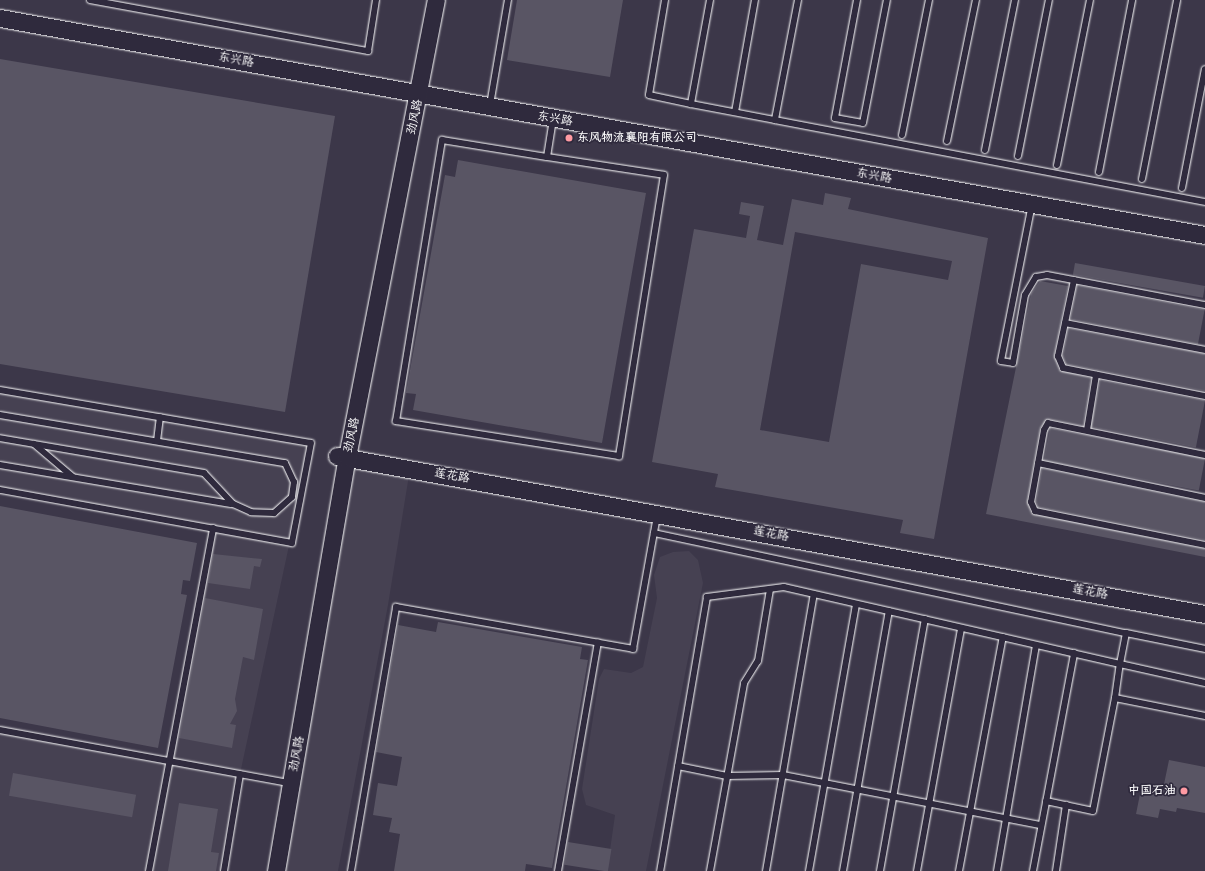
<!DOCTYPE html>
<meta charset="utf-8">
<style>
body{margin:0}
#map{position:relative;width:1205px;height:871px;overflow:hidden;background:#2f2a3d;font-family:Kalam,"LXGW WenKai TC",sans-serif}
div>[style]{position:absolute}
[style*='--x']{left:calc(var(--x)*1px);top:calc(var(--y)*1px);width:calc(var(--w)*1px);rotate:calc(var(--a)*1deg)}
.built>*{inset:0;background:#3c3749;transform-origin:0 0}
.green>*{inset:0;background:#464152}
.building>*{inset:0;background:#595564;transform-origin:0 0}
.roads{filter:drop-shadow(0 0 1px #fff) drop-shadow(0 0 1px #fff)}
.lane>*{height:6px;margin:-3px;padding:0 3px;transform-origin:3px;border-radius:3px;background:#2f2a3d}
.secondary>*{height:17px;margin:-8.5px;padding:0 8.5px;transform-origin:8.5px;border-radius:8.5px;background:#2f2a3d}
.dots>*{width:11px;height:11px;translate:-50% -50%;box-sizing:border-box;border:2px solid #2f2a3d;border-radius:50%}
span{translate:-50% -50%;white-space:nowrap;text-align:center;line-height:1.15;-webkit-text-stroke:3.5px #2f2a3d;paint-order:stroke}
.street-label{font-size:12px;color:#fff}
.poi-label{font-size:12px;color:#fff;font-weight:700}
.left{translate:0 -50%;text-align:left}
.right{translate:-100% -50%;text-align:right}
</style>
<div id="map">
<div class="built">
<div style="left:0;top:0;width:1205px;height:871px"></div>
</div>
<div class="green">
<div style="clip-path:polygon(0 390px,311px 443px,240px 774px,224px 871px,0 871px,0 730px,169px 760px,213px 529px,0 490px)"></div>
<div style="clip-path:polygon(347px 457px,410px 469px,388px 605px,338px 871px,276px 871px)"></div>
<div style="clip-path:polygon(689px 551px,698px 560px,703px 583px,646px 871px,607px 871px,615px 815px,586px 805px,582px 789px,599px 679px,604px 669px,631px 673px,643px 667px,657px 598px,654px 575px,660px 557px,673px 552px)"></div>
</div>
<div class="building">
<div style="clip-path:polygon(517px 0,623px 0,610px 77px,507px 60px)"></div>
<div style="clip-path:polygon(0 59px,335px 116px,285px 412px,0 364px)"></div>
<div style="clip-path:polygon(458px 160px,646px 193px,602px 443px,413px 410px,416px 394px,406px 393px,445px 175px,455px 177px)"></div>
<div style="clip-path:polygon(evenodd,825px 193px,851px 198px,848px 209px,988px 238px,934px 539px,900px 533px,903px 520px,715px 487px,718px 474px,652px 462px,694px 229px,746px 238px,750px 216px,739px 214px,741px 202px,764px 206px,757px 240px,783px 245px,792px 199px,823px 205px,825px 193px,795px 232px,952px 261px,948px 280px,861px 264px,829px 442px,760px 430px,795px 232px)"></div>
<div style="left:1075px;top:263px;width:132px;height:12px;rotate:10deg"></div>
<div style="clip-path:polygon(1040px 281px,1068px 286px,1054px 355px,1059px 370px,1091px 378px,1083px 426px,1048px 419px,1040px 428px,1027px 501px,1031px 513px,1205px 549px,1205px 557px,986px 514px,1031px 294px)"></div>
<div style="left:1077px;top:285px;width:130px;height:35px;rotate:11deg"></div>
<div style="clip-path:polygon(1068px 328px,1205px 354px,1205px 391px,1066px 364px,1063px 356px)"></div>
<div style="left:1100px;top:380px;width:107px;height:48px;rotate:11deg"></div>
<div style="left:1050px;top:428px;width:158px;height:33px;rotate:11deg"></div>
<div style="clip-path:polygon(1042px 468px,1205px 502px,1205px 540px,1038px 507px,1036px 501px)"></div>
<div style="clip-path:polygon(0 506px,197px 543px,190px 581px,183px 580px,181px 594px,187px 595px,158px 748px,0 718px)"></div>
<div style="clip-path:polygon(213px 554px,262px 559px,260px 567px,254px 566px,250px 589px,208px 583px)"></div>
<div style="clip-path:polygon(205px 598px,263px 609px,254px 660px,243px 657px,235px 699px,237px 711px,230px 724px,236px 725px,232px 748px,179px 738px)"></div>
<div style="clip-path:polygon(438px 622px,582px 647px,580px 659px,588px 660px,552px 868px,526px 864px,525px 871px,394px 871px,400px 834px,389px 832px,392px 818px,373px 815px,378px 783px,397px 786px,402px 757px,376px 752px,398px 625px,436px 632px)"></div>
<div style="clip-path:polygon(1169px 760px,1205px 767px,1205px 813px,1177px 808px,1176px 812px,1160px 809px,1158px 818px,1136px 814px,1142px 784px,1163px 789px)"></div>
<div style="left:13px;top:773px;width:125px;height:23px;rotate:10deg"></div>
<div style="clip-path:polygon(179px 803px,218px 809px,211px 852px,219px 853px,216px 871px,168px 871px)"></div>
<div style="left:568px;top:842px;width:44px;height:23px;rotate:9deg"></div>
</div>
<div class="roads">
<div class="lane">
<div style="--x:90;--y:0;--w:283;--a:10.4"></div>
<div style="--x:368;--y:51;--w:52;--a:-81.1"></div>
<div style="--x:665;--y:0;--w:96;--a:99.6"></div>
<div style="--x:649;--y:95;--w:43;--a:12.1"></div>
<div style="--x:710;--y:0;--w:106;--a:100.4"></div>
<div style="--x:691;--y:104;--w:86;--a:10.8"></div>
<div style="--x:798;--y:0;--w:122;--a:100.9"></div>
<div style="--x:775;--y:120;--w:438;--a:10.8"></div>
<div style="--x:857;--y:0;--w:120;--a:100.6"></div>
<div style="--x:835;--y:118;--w:28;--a:10"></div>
<div style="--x:863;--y:123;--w:125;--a:-79"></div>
<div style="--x:490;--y:105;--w:107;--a:-80.3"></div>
<div style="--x:735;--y:112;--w:114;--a:-79.9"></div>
<div style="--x:902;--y:135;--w:138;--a:-78.7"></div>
<div style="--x:947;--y:141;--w:144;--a:-78.4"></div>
<div style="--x:985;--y:150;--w:153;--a:-78.7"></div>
<div style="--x:1018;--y:156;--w:159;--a:-78.8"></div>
<div style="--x:547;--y:157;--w:118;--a:8.7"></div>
<div style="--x:664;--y:175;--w:285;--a:99.1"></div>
<div style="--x:619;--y:456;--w:226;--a:-171.1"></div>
<div style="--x:396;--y:421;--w:285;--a:-80.7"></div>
<div style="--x:442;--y:140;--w:106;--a:9.2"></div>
<div style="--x:547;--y:157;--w:39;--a:-81"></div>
<div style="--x:1057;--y:165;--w:168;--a:-78.7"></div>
<div style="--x:1099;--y:172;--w:175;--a:-79.1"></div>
<div style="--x:1142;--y:179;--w:182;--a:-78.9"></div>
<div style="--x:1182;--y:188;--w:121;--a:-79.1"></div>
<div style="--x:1032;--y:204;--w:160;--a:101.2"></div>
<div style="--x:1001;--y:361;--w:12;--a:9"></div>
<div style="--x:1013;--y:363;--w:69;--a:-80"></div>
<div style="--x:1025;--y:295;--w:21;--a:-59"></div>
<div style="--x:1036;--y:277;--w:11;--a:-10"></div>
<div style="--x:1047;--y:275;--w:161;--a:10.8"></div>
<div style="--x:1074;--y:280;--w:78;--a:101.9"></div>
<div style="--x:1058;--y:356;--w:13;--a:67"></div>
<div style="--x:1063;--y:368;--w:145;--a:11.2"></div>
<div style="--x:1065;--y:323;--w:143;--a:10.9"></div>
<div style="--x:0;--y:390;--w:315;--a:9.7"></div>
<div style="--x:311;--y:443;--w:102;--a:100.8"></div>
<div style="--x:292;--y:543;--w:297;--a:-169.7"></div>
<div style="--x:0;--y:415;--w:289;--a:9.6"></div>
<div style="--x:285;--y:463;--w:21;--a:65"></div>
<div style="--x:294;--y:482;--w:15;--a:98"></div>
<div style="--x:292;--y:497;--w:24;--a:138"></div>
<div style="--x:274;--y:513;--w:23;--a:-178"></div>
<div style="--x:251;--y:512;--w:20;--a:-156"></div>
<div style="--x:233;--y:504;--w:42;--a:-133.1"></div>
<div style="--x:204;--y:473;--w:207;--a:-170.3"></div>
<div style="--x:1087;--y:430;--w:56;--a:-80.7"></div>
<div style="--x:157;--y:441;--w:24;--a:-83"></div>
<div style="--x:34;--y:444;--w:51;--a:40.2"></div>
<div style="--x:1205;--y:455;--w:160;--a:-168.5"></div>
<div style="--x:1048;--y:423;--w:8;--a:120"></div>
<div style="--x:1044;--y:430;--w:73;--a:100.2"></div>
<div style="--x:1031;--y:502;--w:10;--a:66"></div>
<div style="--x:1035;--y:511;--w:173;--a:11.3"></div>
<div style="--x:1038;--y:463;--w:171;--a:11.8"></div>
<div style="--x:0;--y:465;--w:234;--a:9.6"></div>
<div style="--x:654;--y:533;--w:482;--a:12"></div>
<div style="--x:1126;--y:633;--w:32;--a:101"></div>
<div style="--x:1120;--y:664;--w:345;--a:-167.1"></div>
<div style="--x:784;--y:587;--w:78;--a:172.6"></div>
<div style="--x:707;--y:597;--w:278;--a:99.7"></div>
<div style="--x:1126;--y:633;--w:81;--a:11.4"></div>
<div style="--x:1115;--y:698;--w:34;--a:-82"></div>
<div style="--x:1120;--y:664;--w:87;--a:12.6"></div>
<div style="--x:0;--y:730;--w:289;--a:10.4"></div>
<div style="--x:678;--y:766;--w:50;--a:11.5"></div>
<div style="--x:727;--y:776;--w:56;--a:-1"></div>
<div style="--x:783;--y:775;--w:263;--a:11"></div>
<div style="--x:1046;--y:801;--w:48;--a:12"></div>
<div style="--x:1093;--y:811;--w:115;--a:-79"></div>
<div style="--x:1115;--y:698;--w:92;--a:11.3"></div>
<div style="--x:149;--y:871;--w:349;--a:-79.4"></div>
<div style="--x:224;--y:871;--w:98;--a:-80.6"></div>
<div style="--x:351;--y:871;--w:268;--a:-80.3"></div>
<div style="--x:396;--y:607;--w:241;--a:10"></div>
<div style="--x:633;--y:649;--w:135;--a:-79.8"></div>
<div style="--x:558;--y:871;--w:232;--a:-80.1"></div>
<div style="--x:710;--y:871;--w:191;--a:-79.7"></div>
<div style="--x:744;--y:683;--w:26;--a:-58"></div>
<div style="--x:758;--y:661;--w:73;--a:-80.5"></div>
<div style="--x:766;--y:871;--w:281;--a:-80.2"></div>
<div style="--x:809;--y:871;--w:271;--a:-80"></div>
<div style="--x:843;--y:871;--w:264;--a:-80"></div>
<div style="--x:880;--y:871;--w:256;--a:-79.9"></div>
<div style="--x:917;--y:871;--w:247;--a:-79.7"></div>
<div style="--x:959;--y:871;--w:238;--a:-79.4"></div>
<div style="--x:997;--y:871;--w:229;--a:-80.2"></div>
<div style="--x:1033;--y:871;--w:222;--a:-79.3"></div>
<div style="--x:1056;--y:871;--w:67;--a:-81.4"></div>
</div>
<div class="secondary">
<div style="--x:0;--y:18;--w:1224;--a:10.21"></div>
<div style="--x:337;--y:456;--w:882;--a:10.32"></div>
<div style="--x:276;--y:871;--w:420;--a:-80.3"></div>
<div style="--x:347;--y:457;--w:466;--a:-79"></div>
</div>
</div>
<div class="dots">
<div style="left:569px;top:138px;background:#ff9aa2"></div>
<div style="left:1184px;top:791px;background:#ff9aa2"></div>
</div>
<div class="street-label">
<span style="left:236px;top:60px;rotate:10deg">东兴路</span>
<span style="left:415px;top:117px;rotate:-79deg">劲风路</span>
<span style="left:555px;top:119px;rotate:10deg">东兴路</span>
<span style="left:874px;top:176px;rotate:10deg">东兴路</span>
<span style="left:352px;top:435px;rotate:-79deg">劲风路</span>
<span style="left:452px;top:476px;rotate:10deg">莲花路</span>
<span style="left:771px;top:534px;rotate:10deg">莲花路</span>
<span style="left:1090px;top:592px;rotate:10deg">莲花路</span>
<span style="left:297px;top:754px;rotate:-80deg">劲风路</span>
</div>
<div class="poi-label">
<span class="left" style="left:577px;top:138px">东风物流襄阳有限公司</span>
<span class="right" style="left:1176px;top:791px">中国石油</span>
</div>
</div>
